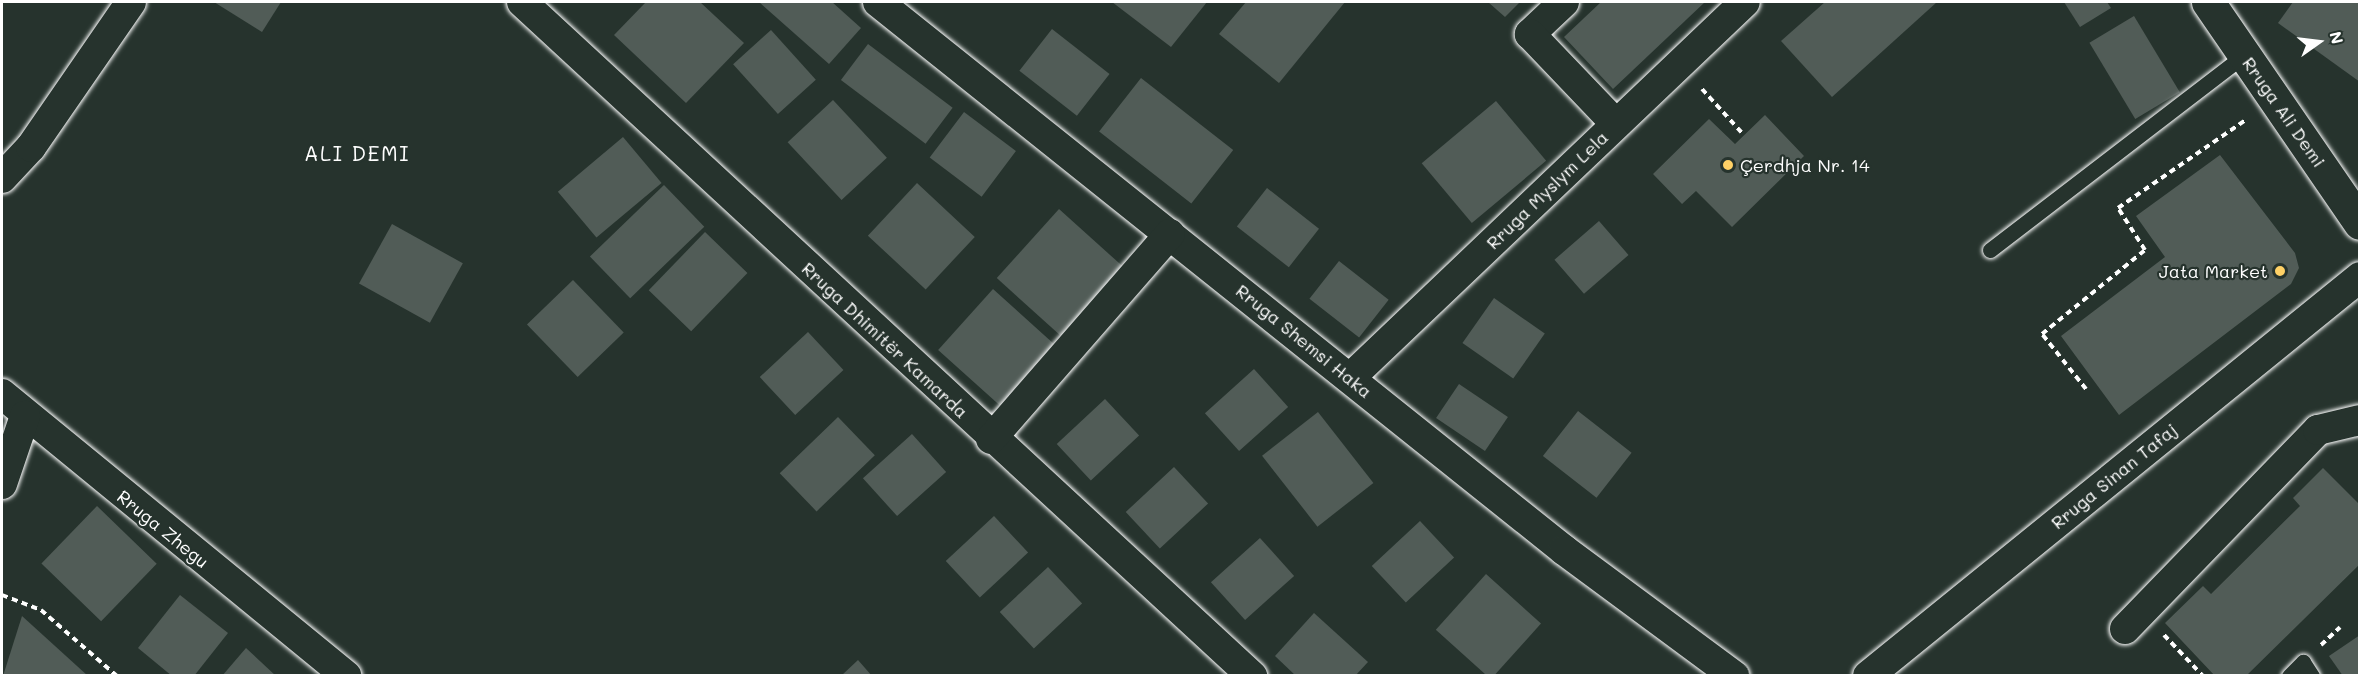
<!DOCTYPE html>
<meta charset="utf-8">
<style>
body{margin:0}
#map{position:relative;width:2361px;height:677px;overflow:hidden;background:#26332d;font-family:Mali,sans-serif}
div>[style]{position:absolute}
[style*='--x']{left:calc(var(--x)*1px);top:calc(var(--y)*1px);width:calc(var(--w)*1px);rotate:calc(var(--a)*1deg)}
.building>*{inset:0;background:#515c57;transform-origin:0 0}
.path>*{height:4px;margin-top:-2px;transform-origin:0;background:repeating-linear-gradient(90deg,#fff 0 6px,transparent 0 10.5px)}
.roads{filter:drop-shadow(0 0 2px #fff) drop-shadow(0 0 2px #fff)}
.lane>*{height:15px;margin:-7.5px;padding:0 7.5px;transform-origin:7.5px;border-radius:7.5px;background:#26332d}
.street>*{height:30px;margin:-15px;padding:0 15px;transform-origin:15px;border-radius:15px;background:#26332d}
.secondary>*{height:33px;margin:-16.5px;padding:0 16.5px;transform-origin:16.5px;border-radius:16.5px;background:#26332d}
.dots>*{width:16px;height:16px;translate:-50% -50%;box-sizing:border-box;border:3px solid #26332d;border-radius:50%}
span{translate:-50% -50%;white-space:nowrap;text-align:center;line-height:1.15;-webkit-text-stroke:4.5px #26332d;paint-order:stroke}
.street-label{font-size:18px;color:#fff}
.poi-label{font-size:18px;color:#fff}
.left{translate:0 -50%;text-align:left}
.right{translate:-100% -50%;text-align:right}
.quarter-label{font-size:21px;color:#fff;letter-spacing:1.5px}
.frame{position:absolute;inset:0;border:3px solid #fff;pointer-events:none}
.north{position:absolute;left:2289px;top:12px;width:60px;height:60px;-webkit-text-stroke:4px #26332d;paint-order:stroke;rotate:76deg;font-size:16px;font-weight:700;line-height:24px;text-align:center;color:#fff}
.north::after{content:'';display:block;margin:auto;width:21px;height:27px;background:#fff;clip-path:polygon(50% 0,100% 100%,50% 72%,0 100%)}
</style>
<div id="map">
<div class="building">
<div style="clip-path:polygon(214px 2px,281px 2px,262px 32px)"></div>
<div style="clip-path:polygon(646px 2px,700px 2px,744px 43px,686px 103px,614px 35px)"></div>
<div style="clip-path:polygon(759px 2px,832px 2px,861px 28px,829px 64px)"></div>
<div style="clip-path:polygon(1112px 2px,1207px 2px,1171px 47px)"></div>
<div style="clip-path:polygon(1246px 2px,1345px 2px,1279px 83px,1219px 34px)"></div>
<div style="clip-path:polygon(1488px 2px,1520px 2px,1505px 17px)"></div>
<div style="clip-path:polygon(1601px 2px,1705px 2px,1613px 89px,1564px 37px)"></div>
<div style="clip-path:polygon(1825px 2px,1937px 2px,1832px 97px,1781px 41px)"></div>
<div style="clip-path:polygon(2064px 2px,2107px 2px,2111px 8px,2080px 27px)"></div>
<div style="clip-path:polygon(2293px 2px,2360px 2px,2360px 82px,2278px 23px)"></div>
<div style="left:2134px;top:16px;width:89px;height:52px;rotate:59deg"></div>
<div style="left:1052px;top:29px;width:73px;height:53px;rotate:38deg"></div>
<div style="left:771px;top:30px;width:67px;height:51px;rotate:48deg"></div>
<div style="left:868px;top:44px;width:106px;height:45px;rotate:37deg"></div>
<div style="left:1141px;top:78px;width:117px;height:68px;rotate:38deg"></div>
<div style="left:833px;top:100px;width:79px;height:62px;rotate:47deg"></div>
<div style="left:1496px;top:101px;width:78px;height:97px;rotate:50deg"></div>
<div style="left:964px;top:112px;width:65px;height:57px;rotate:37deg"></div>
<div style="clip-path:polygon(1765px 115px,1804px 156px,1732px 227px,1696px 191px,1682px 204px,1653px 174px,1709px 119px,1735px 144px)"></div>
<div style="left:623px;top:137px;width:60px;height:85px;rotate:50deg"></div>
<div style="clip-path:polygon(2220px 155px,2295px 253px,2299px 268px,2291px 284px,2119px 415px,2061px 336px,2165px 257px,2136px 216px)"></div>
<div style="left:917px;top:183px;width:79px;height:72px;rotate:43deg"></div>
<div style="left:664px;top:185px;width:58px;height:103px;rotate:46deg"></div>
<div style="left:1267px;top:188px;width:66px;height:49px;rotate:38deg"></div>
<div style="left:1059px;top:209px;width:89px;height:93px;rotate:42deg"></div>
<div style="left:1599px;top:221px;width:45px;height:59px;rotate:49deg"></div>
<div style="left:392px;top:224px;width:81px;height:68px;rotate:29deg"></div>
<div style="left:705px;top:232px;width:59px;height:81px;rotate:44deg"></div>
<div style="left:1339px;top:261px;width:63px;height:48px;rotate:38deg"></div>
<div style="left:573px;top:280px;width:73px;height:64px;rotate:46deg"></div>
<div style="left:993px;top:289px;width:91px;height:82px;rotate:42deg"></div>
<div style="left:1494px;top:298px;width:62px;height:55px;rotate:35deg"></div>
<div style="left:808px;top:332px;width:52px;height:66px;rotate:47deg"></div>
<div style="left:1254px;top:369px;width:51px;height:66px;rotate:48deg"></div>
<div style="left:1459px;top:384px;width:59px;height:41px;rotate:34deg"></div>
<div style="left:1105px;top:399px;width:50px;height:66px;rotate:47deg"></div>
<div style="left:1578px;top:411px;width:68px;height:57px;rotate:38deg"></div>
<div style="left:1318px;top:412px;width:90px;height:71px;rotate:52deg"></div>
<div style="left:838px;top:417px;width:53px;height:81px;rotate:46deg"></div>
<div style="left:912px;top:434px;width:51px;height:66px;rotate:48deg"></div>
<div style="left:1174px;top:467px;width:50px;height:66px;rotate:47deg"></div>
<div style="clip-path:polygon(2323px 468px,2360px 505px,2360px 564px,2246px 676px,2215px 676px,2165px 623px,2203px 586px,2211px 594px,2300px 506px,2293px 498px)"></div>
<div style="left:97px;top:506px;width:83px;height:80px;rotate:44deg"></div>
<div style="left:994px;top:516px;width:50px;height:66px;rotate:47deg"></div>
<div style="left:1420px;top:521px;width:50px;height:66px;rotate:47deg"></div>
<div style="left:1260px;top:538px;width:51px;height:66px;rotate:48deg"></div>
<div style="left:1048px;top:567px;width:50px;height:66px;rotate:47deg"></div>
<div style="left:1486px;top:574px;width:74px;height:75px;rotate:42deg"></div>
<div style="clip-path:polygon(180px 595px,228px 633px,194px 676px,172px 676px,138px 648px)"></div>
<div style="clip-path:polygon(1314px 613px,1368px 662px,1355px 676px,1296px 676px,1275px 656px)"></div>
<div style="clip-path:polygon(22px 616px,88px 676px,3px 676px)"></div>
<div style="clip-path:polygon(2360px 635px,2360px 676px,2343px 676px,2329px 656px)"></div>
<div style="clip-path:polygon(246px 648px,276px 676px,222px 676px)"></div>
<div style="clip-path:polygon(858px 660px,872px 676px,841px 676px)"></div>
</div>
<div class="path">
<div style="--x:1702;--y:89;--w:62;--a:47.6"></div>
<div style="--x:2086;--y:389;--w:70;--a:-128.7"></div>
<div style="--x:2042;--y:334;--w:133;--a:-39.2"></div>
<div style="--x:2145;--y:250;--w:50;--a:-122.7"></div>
<div style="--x:2118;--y:208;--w:157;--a:-34.6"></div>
<div style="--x:2;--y:595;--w:42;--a:21"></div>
<div style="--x:41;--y:610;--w:101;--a:41"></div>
<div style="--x:2164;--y:635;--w:57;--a:46.4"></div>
<div style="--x:2321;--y:645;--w:26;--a:-43"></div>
</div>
<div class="roads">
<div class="lane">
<div style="--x:1990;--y:250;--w:320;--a:-37.5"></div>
<div style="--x:2289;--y:676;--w:20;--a:-45"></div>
<div style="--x:2303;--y:662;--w:17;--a:57"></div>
</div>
<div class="street">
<div style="--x:522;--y:2;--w:994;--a:42.72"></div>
<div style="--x:878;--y:2;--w:878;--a:38.62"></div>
<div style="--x:1564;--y:550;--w:212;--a:36.5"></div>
<div style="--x:1564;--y:2;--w:47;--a:136.7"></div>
<div style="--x:1530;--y:34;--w:124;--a:46.3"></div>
<div style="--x:2;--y:178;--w:42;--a:-46.9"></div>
<div style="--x:31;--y:147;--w:176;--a:-55.4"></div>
<div style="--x:1350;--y:378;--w:545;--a:-43.59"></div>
<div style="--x:2;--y:394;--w:445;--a:39.3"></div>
<div style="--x:991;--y:439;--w:272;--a:-48.9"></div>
<div style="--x:2;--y:484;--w:72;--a:-71.3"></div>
<div style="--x:2125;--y:629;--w:277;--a:-45.9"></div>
<div style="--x:2318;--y:430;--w:43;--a:-13.4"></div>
<div style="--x:1868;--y:676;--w:633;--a:-39.04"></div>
</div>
<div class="secondary">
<div style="--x:2208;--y:2;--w:268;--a:55.5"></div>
</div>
</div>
<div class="dots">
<div style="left:1728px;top:165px;background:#ffd166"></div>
<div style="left:2280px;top:271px;background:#ffd166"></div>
</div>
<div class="street-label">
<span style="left:2284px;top:112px;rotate:55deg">Rruga Ali Demi</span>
<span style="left:1547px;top:190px;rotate:-44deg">Rruga Myslym Lela</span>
<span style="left:885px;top:340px;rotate:43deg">Rruga Dhimitër Kamarda</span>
<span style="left:1304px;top:341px;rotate:39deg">Rruga Shemsi Haka</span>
<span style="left:2114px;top:476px;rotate:-39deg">Rruga Sinan Tafaj</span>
<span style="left:163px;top:529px;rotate:39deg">Rruga Zhegu</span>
</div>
<div class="poi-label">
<span class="left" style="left:1740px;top:165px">Çerdhja Nr. 14</span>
<span class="right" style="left:2268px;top:271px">Jata Market</span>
</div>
<div class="quarter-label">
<span style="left:357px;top:153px">ALI DEMI</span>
</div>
<div class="frame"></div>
<div class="north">N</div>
</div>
